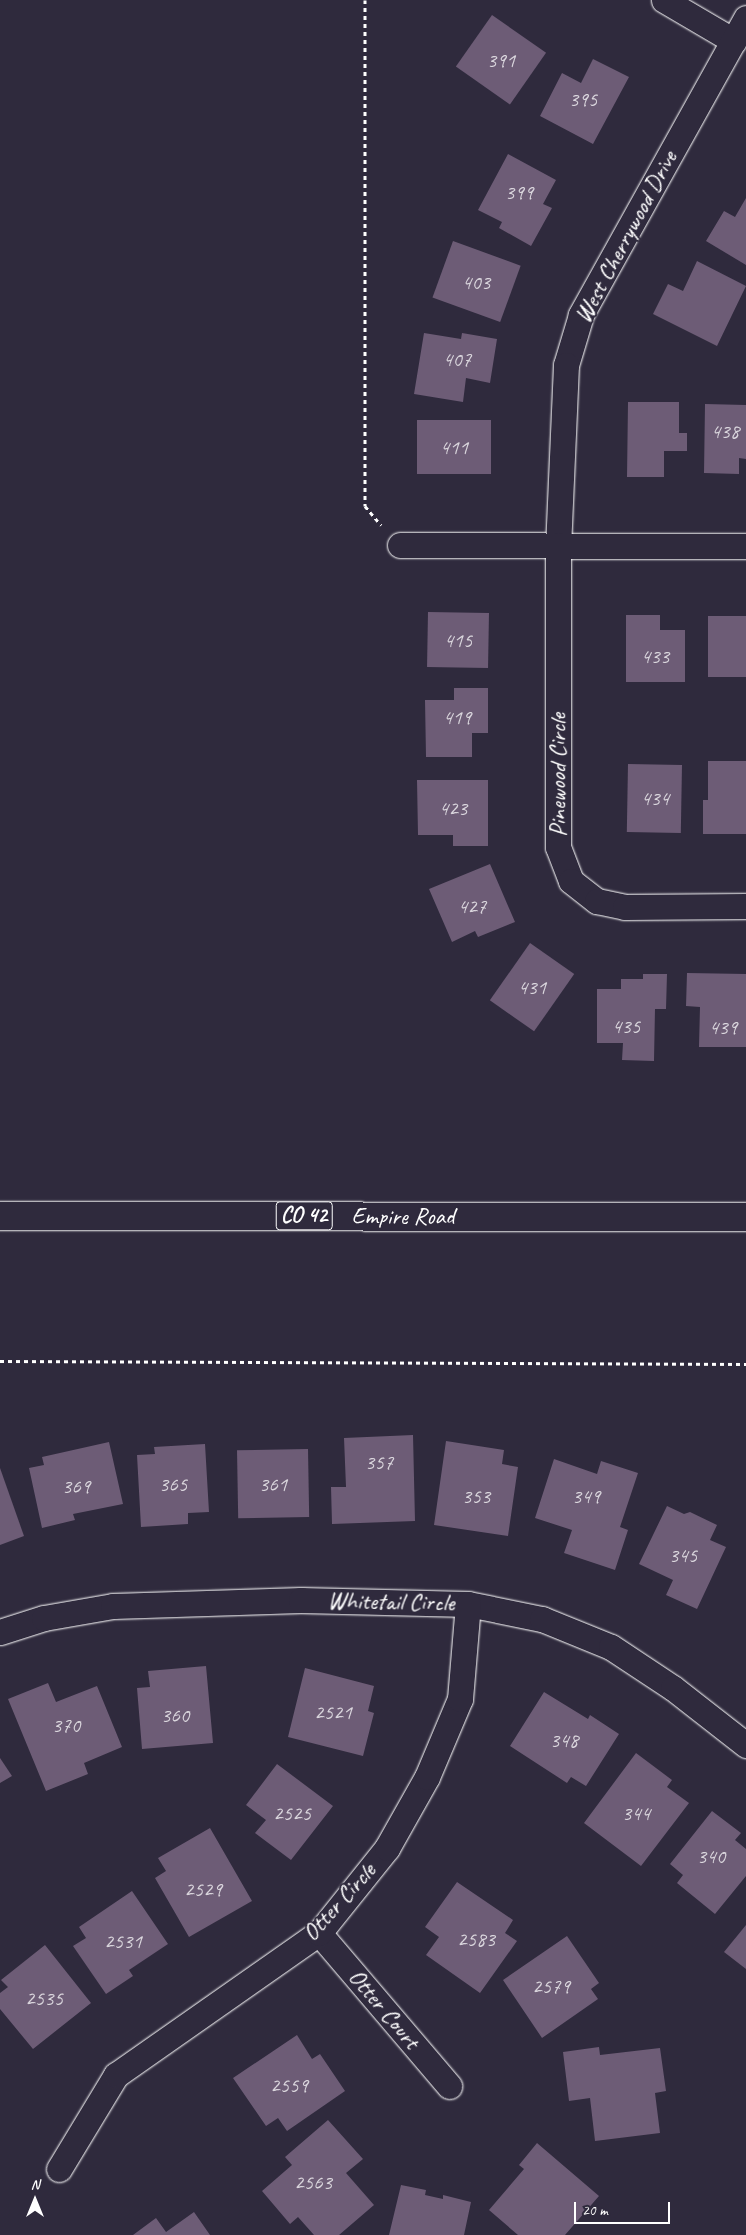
<!DOCTYPE html>
<style>
body{margin:0}
#map{position:relative;width:746px;height:2235px;overflow:hidden;background:#2f2a3d;font-family:Caveat,sans-serif}
div>[style]{position:absolute}
[style*='--x']{left:calc(var(--x)*1px);top:calc(var(--y)*1px);width:calc(var(--w)*1px);rotate:calc(var(--a)*1deg)}
.building>*{inset:0;background:#6d5c76;transform-origin:0 0}
.path>*{height:3px;margin-top:-1.5px;transform-origin:0;background:repeating-linear-gradient(90deg,#fff 0 4px,transparent 0 8px)}
.roads{filter:drop-shadow(0 0 1px #fff) drop-shadow(0 0 1px #fff)}
.minor>*{height:25px;margin:-12.5px;padding:0 12.5px;transform-origin:12.5px;border-radius:12.5px;background:#2f2a3d}
.primary>*{height:28px;margin:-14px;padding:0 14px;transform-origin:14px;border-radius:14px;background:#2f2a3d}
span{translate:-50% -50%;white-space:nowrap;text-align:center;line-height:1.15;-webkit-text-stroke:4px #2f2a3d;paint-order:stroke}
.number-label{font-size:21px;color:#dad6dd}
.number-label span{-webkit-text-stroke-width:0}
.shield-label span{padding:1px 4px;background:#2f2a3d;border:1px solid;border-radius:4px;-webkit-text-stroke-width:0}
.shield-label{font-size:22px;color:#fff;font-weight:700}
.street-label{font-size:24px;color:#fff}
.north{position:absolute;left:10px;top:2175px;width:50px;height:50px;-webkit-text-stroke:4px #2f2a3d;paint-order:stroke;rotate:0deg;font-size:14px;font-weight:700;line-height:20px;text-align:center;color:#fff}
.north::after{content:'';display:block;margin:auto;width:18px;height:22px;background:#fff;clip-path:polygon(50% 0,100% 100%,50% 72%,0 100%)}
.scale{position:absolute;left:574px;top:2202px;width:96px;height:22px;box-sizing:border-box;border:2px solid #fff;border-top:0;padding-left:6px;font-size:15px;line-height:18px;white-space:nowrap;color:#fff;-webkit-text-stroke:4px #2f2a3d;paint-order:stroke}
</style>
<div id="map">
<div class="building">
<div style="left:492px;top:15px;width:66px;height:63px;rotate:35deg"></div>
<div style="clip-path:polygon(593px 59px,629px 77px,593px 144px,540px 116px,562px 73px,581px 83px)"></div>
<div style="clip-path:polygon(508px 154px,556px 180px,543px 204px,552px 208px,531px 246px,499px 228px,502px 222px,478px 210px)"></div>
<div style="clip-path:polygon(746px 198px,746px 265px,706px 241px,724px 211px,735px 217px)"></div>
<div style="left:453px;top:241px;width:72px;height:60px;rotate:20deg"></div>
<div style="clip-path:polygon(697px 261px,746px 286px,717px 346px,653px 314px,668px 284px,683px 291px)"></div>
<div style="clip-path:polygon(424px 333px,461px 339px,462px 333px,497px 339px,490px 383px,466px 378px,463px 402px,414px 394px)"></div>
<div style="clip-path:polygon(628px 402px,679px 402px,679px 433px,687px 433px,687px 451px,664px 451px,664px 477px,627px 477px)"></div>
<div style="clip-path:polygon(705px 404px,746px 405px,746px 459px,739px 458px,739px 474px,704px 473px)"></div>
<div style="left:417px;top:420px;width:74px;height:54px"></div>
<div style="left:428px;top:612px;width:61px;height:55px;rotate:1deg"></div>
<div style="clip-path:polygon(626px 615px,660px 615px,660px 630px,685px 630px,685px 682px,626px 682px)"></div>
<div style="left:708px;top:616px;width:38px;height:61px"></div>
<div style="clip-path:polygon(454px 688px,488px 688px,488px 733px,472px 733px,472px 757px,426px 757px,425px 700px,454px 700px)"></div>
<div style="clip-path:polygon(708px 761px,746px 761px,746px 834px,703px 834px,703px 800px,708px 800px)"></div>
<div style="left:628px;top:764px;width:54px;height:68px;rotate:1deg"></div>
<div style="clip-path:polygon(417px 780px,488px 780px,488px 846px,453px 846px,453px 835px,418px 835px)"></div>
<div style="clip-path:polygon(490px 864px,515px 922px,478px 937px,475px 931px,452px 942px,429px 889px)"></div>
<div style="left:530px;top:943px;width:54px;height:70px;rotate:35deg"></div>
<div style="clip-path:polygon(687px 973px,746px 974px,746px 1047px,699px 1047px,700px 1007px,686px 1006px)"></div>
<div style="clip-path:polygon(643px 974px,667px 974px,666px 1009px,655px 1009px,654px 1061px,622px 1060px,623px 1043px,597px 1043px,597px 989px,621px 989px,621px 979px,643px 979px)"></div>
<div style="clip-path:polygon(413px 1435px,415px 1521px,332px 1524px,331px 1487px,346px 1487px,344px 1438px)"></div>
<div style="clip-path:polygon(446px 1441px,504px 1450px,502px 1464px,518px 1467px,508px 1536px,434px 1525px)"></div>
<div style="clip-path:polygon(109px 1442px,123px 1504px,73px 1514px,75px 1520px,42px 1528px,29px 1468px,44px 1465px,42px 1457px)"></div>
<div style="clip-path:polygon(205px 1444px,209px 1512px,188px 1513px,188px 1524px,141px 1527px,137px 1455px,155px 1454px,154px 1447px)"></div>
<div style="left:308px;top:1449px;width:68px;height:71px;rotate:89deg"></div>
<div style="clip-path:polygon(554px 1459px,597px 1474px,601px 1461px,638px 1473px,620px 1527px,628px 1530px,615px 1570px,564px 1553px,572px 1530px,535px 1518px)"></div>
<div style="clip-path:polygon(0 1468px,24px 1536px,0 1545px)"></div>
<div style="clip-path:polygon(667px 1506px,684px 1514px,690px 1512px,717px 1525px,710px 1540px,726px 1547px,697px 1609px,666px 1595px,673px 1580px,639px 1564px)"></div>
<div style="clip-path:polygon(206px 1666px,213px 1743px,142px 1749px,137px 1688px,150px 1687px,148px 1671px)"></div>
<div style="clip-path:polygon(305px 1668px,374px 1686px,368px 1711px,374px 1713px,363px 1756px,288px 1737px)"></div>
<div style="clip-path:polygon(48px 1683px,56px 1702px,97px 1686px,122px 1747px,84px 1763px,88px 1774px,46px 1791px,8px 1699px)"></div>
<div style="clip-path:polygon(544px 1692px,588px 1719px,590px 1715px,619px 1734px,586px 1786px,571px 1777px,567px 1783px,510px 1746px)"></div>
<div style="clip-path:polygon(636px 1753px,672px 1780px,667px 1787px,689px 1803px,641px 1866px,584px 1823px)"></div>
<div style="clip-path:polygon(0 1758px,12px 1776px,0 1783px)"></div>
<div style="clip-path:polygon(277px 1764px,333px 1806px,291px 1860px,255px 1833px,266px 1820px,246px 1805px)"></div>
<div style="clip-path:polygon(712px 1811px,741px 1833px,735px 1840px,746px 1849px,746px 1876px,715px 1914px,677px 1883px,683px 1875px,670px 1864px)"></div>
<div style="clip-path:polygon(210px 1828px,252px 1901px,189px 1937px,155px 1878px,166px 1871px,158px 1858px)"></div>
<div style="clip-path:polygon(457px 1882px,513px 1920px,505px 1933px,517px 1941px,480px 1993px,426px 1955px,439px 1937px,425px 1927px)"></div>
<div style="clip-path:polygon(132px 1891px,168px 1944px,129px 1970px,133px 1976px,106px 1994px,73px 1946px,86px 1938px,79px 1927px)"></div>
<div style="clip-path:polygon(746px 1925px,746px 1969px,724px 1952px)"></div>
<div style="clip-path:polygon(567px 1936px,599px 1983px,591px 1989px,598px 1999px,542px 2038px,503px 1980px)"></div>
<div style="clip-path:polygon(45px 1945px,91px 2003px,33px 2049px,0 2009px,0 1993px,8px 1987px,1px 1980px)"></div>
<div style="clip-path:polygon(297px 2035px,312px 2059px,320px 2054px,345px 2091px,287px 2131px,278px 2118px,266px 2126px,233px 2078px)"></div>
<div style="clip-path:polygon(599px 2047px,600px 2055px,660px 2048px,666px 2091px,655px 2093px,660px 2133px,595px 2141px,590px 2098px,569px 2101px,563px 2052px)"></div>
<div style="clip-path:polygon(328px 2120px,363px 2159px,346px 2173px,374px 2205px,339px 2235px,314px 2235px,298px 2217px,290px 2224px,262px 2191px,292px 2165px,285px 2157px)"></div>
<div style="clip-path:polygon(537px 2143px,599px 2196px,565px 2235px,518px 2235px,489px 2210px,524px 2169px,519px 2165px)"></div>
<div style="clip-path:polygon(401px 2185px,426px 2190px,425px 2195px,443px 2199px,443px 2195px,471px 2202px,464px 2235px,389px 2235px)"></div>
<div style="clip-path:polygon(194px 2212px,210px 2235px,133px 2235px,156px 2218px,166px 2232px)"></div>
</div>
<div class="path">
<div style="--x:365;--y:0;--w:506;--a:90"></div>
<div style="--x:365;--y:506;--w:25;--a:50"></div>
<div style="--x:0;--y:1361;--w:746;--a:0.23"></div>
</div>
<div class="roads">
<div class="minor">
<div style="--x:664;--y:0;--w:81;--a:30.4"></div>
<div style="--x:746;--y:18;--w:340;--a:119.1"></div>
<div style="--x:581;--y:315;--w:52;--a:106.7"></div>
<div style="--x:566;--y:365;--w:180;--a:92.5"></div>
<div style="--x:558;--y:545;--w:302;--a:90"></div>
<div style="--x:558;--y:847;--w:36;--a:69"></div>
<div style="--x:571;--y:881;--w:33;--a:38"></div>
<div style="--x:597;--y:901;--w:29;--a:12"></div>
<div style="--x:625;--y:907;--w:121;--a:-0.5"></div>
<div style="--x:400;--y:545;--w:346;--a:0.2"></div>
<div style="--x:0;--y:1632;--w:46;--a:-17.7"></div>
<div style="--x:44;--y:1618;--w:70;--a:-9.9"></div>
<div style="--x:113;--y:1606;--w:188;--a:-1.8"></div>
<div style="--x:301;--y:1600;--w:167;--a:1.4"></div>
<div style="--x:468;--y:1604;--w:76;--a:11.5"></div>
<div style="--x:542;--y:1619;--w:74;--a:22.1"></div>
<div style="--x:611;--y:1647;--w:74;--a:33.5"></div>
<div style="--x:673;--y:1688;--w:93;--a:38"></div>
<div style="--x:319;--y:1933;--w:201;--a:49.6"></div>
<div style="--x:59;--y:2169;--w:110;--a:-58.8"></div>
<div style="--x:116;--y:2075;--w:248;--a:-35"></div>
<div style="--x:319;--y:1933;--w:109;--a:-51.3"></div>
<div style="--x:387;--y:1848;--w:81;--a:-60.6"></div>
<div style="--x:427;--y:1777;--w:85;--a:-67.1"></div>
<div style="--x:460;--y:1699;--w:95;--a:-85.2"></div>
</div>
<div class="primary">
<div style="--x:0;--y:1216;--w:746;--a:0.08"></div>
</div>
</div>
<div class="number-label">
<span style="left:501px;top:60px">391</span>
<span style="left:583px;top:99px">395</span>
<span style="left:519px;top:192px">399</span>
<span style="left:476px;top:282px">403</span>
<span style="left:457px;top:359px">407</span>
<span style="left:725px;top:431px">438</span>
<span style="left:454px;top:447px">411</span>
<span style="left:458px;top:640px">415</span>
<span style="left:655px;top:656px">433</span>
<span style="left:457px;top:717px">419</span>
<span style="left:655px;top:798px">434</span>
<span style="left:453px;top:808px">423</span>
<span style="left:472px;top:906px">427</span>
<span style="left:532px;top:987px">431</span>
<span style="left:626px;top:1026px">435</span>
<span style="left:723px;top:1027px">439</span>
<span style="left:379px;top:1462px">357</span>
<span style="left:173px;top:1484px">365</span>
<span style="left:273px;top:1484px">361</span>
<span style="left:76px;top:1486px">369</span>
<span style="left:476px;top:1496px">353</span>
<span style="left:586px;top:1496px">349</span>
<span style="left:683px;top:1555px">345</span>
<span style="left:333px;top:1712px">2521</span>
<span style="left:175px;top:1715px">360</span>
<span style="left:66px;top:1725px">370</span>
<span style="left:564px;top:1740px">348</span>
<span style="left:292px;top:1813px">2525</span>
<span style="left:636px;top:1813px">344</span>
<span style="left:711px;top:1856px">340</span>
<span style="left:203px;top:1889px">2529</span>
<span style="left:476px;top:1939px">2583</span>
<span style="left:123px;top:1941px">2531</span>
<span style="left:551px;top:1986px">2579</span>
<span style="left:44px;top:1998px">2535</span>
<span style="left:289px;top:2085px">2559</span>
<span style="left:313px;top:2182px">2563</span>
</div>
<div class="shield-label">
<span style="left:304px;top:1216px">CO 42</span>
</div>
<div class="street-label">
<span style="left:626px;top:237px;rotate:-62deg">West Cherrywood Drive</span>
<span style="left:558px;top:775px;rotate:-90deg">Pinewood Circle</span>
<span style="left:403px;top:1217px">Empire Road</span>
<span style="left:391px;top:1602px;rotate:1deg">Whitetail Circle</span>
<span style="left:339px;top:1902px;rotate:-48deg">Otter Circle</span>
<span style="left:384px;top:2009px;rotate:50deg">Otter Court</span>
</div>
<div class="north">N</div>
<div class="scale">20 m</div>
</div>
